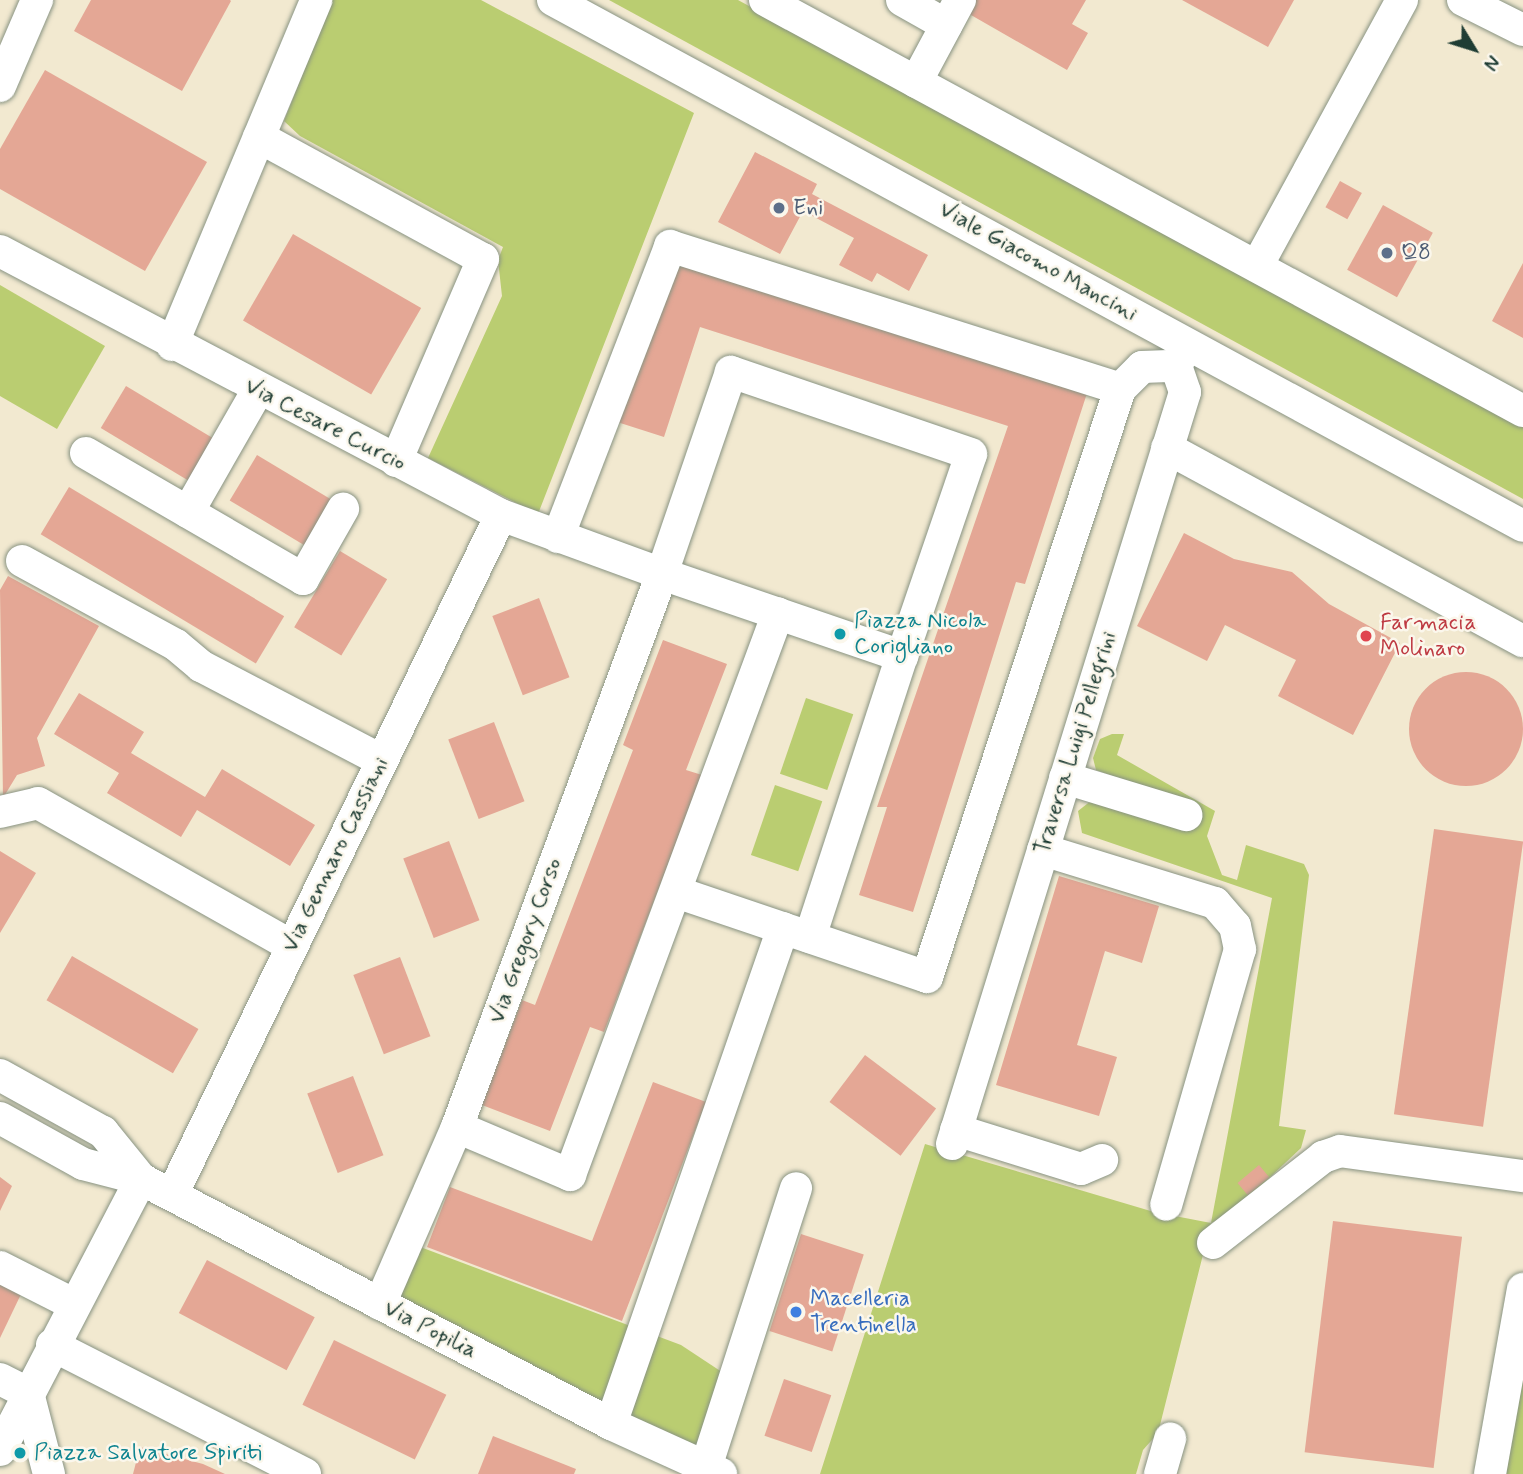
<!DOCTYPE html>
<style>
body{margin:0}
#map{position:relative;width:1523px;height:1474px;overflow:hidden;background:#f2e9d0;font-family:Mynerve,sans-serif}
div>[style]{position:absolute}
[style*='--x']{left:calc(var(--x)*1px);top:calc(var(--y)*1px);width:calc(var(--w)*1px);rotate:calc(var(--a)*1deg)}
.green>*{inset:0;background:#bacd71;transform-origin:0 0}
.building>*{inset:0;background:#e4a795;transform-origin:0 0}
.round{border-radius:50%}
.roads{filter:drop-shadow(0 0 2px #889382) drop-shadow(0 0 2px #889382)}
.minor>*{height:32px;margin:-16px;padding:0 16px;transform-origin:16px;border-radius:16px;background:#fff}
.dots>*{width:19px;height:19px;translate:-50% -50%;box-sizing:border-box;border:4px solid #fbf7ec;border-radius:50%}
span{translate:-50% -50%;white-space:nowrap;text-align:center;line-height:1.15;-webkit-text-stroke:5px #fbf7ec;paint-order:stroke}
.service-label{font-size:23px;color:#4e5e75}
.left{translate:0 -50%;text-align:left}
.street-label{font-size:23px;color:#1f3d34}
.culture-label{font-size:23px;color:#0d838f}
.health-label{font-size:23px;color:#be3a42}
.shop-label{font-size:23px;color:#366cbe}
.north{position:absolute;left:1439px;top:14px;width:70px;height:70px;-webkit-text-stroke:5px #fbf7ec;paint-order:stroke;rotate:128deg;font-size:19px;font-weight:700;line-height:28px;text-align:center;color:#1f3d34}
.north::after{content:'';display:block;margin:auto;width:24px;height:32px;background:#1f3d34;clip-path:polygon(50% 0,100% 100%,50% 72%,0 100%)}
</style>
<div id="map">
<div class="green">
<div style="clip-path:polygon(332px 0,481px 0,694px 113px,538px 514px,428px 458px,502px 296px,498px 260px,503px 247px,300px 136px,284px 121px)"></div>
<div style="clip-path:polygon(609px 0,738px 0,1523px 427px,1523px 499px)"></div>
<div style="clip-path:polygon(0 285px,105px 346px,57px 429px,0 396px)"></div>
<div style="left:806px;top:698px;width:50px;height:80px;rotate:19deg"></div>
<div style="clip-path:polygon(1112px 734px,1124px 734px,1117px 755px,1215px 811px,1207px 836px,1222px 875px,1237px 880px,1246px 845px,1304px 864px,1309px 875px,1279px 1126px,1306px 1130px,1301px 1148px,1231px 1214px,1211px 1223px,1158px 1433px,1143px 1450px,1136px 1474px,820px 1474px,925px 1144px,1154px 1212px,1211px 1223px,1272px 898px,1082px 833px,1078px 811px,1092px 800px,1190px 830px,1198px 807px,1096px 770px,1093px 758px,1100px 739px)"></div>
<div style="left:775px;top:785px;width:50px;height:74px;rotate:19deg"></div>
<div style="clip-path:polygon(407px 1242px,681px 1345px,734px 1380px,706px 1467px,380px 1304px)"></div>
<div style="clip-path:polygon(1523px 1379px,1523px 1474px,1505px 1474px)"></div>
</div>
<div class="building">
<div style="clip-path:polygon(91px 0,230px 0,231px 1px,182px 91px,74px 31px)"></div>
<div style="clip-path:polygon(970px 0,1086px 0,1072px 24px,1088px 33px,1067px 70px,964px 11px)"></div>
<div style="clip-path:polygon(1182px 0,1294px 0,1268px 47px)"></div>
<div style="clip-path:polygon(45px 70px,207px 162px,145px 271px,0 189px,0 149px)"></div>
<div style="clip-path:polygon(755px 152px,817px 184px,812px 194px,928px 255px,909px 291px,877px 273px,872px 282px,839px 265px,854px 238px,803px 211px,780px 254px,718px 222px)"></div>
<div style="left:1340px;top:181px;width:25px;height:30px;rotate:29deg"></div>
<div style="left:1383px;top:205px;width:57px;height:74px;rotate:29deg"></div>
<div style="left:293px;top:234px;width:148px;height:100px;rotate:30deg"></div>
<div style="clip-path:polygon(671px 248px,1090px 384px,1025px 584px,1016px 582px,913px 912px,859px 895px,887px 807px,877px 807px,1008px 426px,700px 327px,664px 437px,614px 421px)"></div>
<div style="clip-path:polygon(1523px 263px,1523px 338px,1492px 321px)"></div>
<div style="left:126px;top:386px;width:104px;height:49px;rotate:31deg"></div>
<div style="left:257px;top:455px;width:91px;height:53px;rotate:31deg"></div>
<div style="left:69px;top:487px;width:251px;height:55px;rotate:31deg"></div>
<div style="clip-path:polygon(1184px 533px,1234px 559px,1292px 572px,1329px 604px,1400px 643px,1353px 735px,1278px 696px,1296px 660px,1225px 625px,1207px 661px,1137px 626px)"></div>
<div style="left:340px;top:551px;width:55px;height:89px;rotate:31deg"></div>
<div style="clip-path:polygon(8px 576px,99px 626px,37px 738px,45px 766px,17px 775px,3px 798px,0 590px)"></div>
<div style="left:539px;top:598px;width:85px;height:50px;rotate:69deg"></div>
<div style="clip-path:polygon(663px 640px,727px 664px,686px 770px,702px 775px,604px 1032px,590px 1027px,550px 1131px,482px 1105px,522px 1000px,535px 1005px,633px 750px,623px 745px)"></div>
<div class="round" style="left:1409px;top:672px;width:114px;height:114px"></div>
<div style="clip-path:polygon(79px 693px,144px 732px,131px 753px,205px 797px,222px 769px,315px 825px,290px 866px,197px 810px,181px 837px,107px 793px,119px 773px,54px 734px)"></div>
<div style="left:494px;top:722px;width:85px;height:49px;rotate:69deg"></div>
<div style="left:1434px;top:829px;width:90px;height:288px;rotate:8deg"></div>
<div style="left:449px;top:841px;width:85px;height:49px;rotate:69deg"></div>
<div style="clip-path:polygon(0 851px,36px 873px,0 933px)"></div>
<div style="clip-path:polygon(1059px 876px,1159px 906px,1142px 963px,1105px 951px,1077px 1045px,1117px 1057px,1099px 1116px,996px 1085px)"></div>
<div style="left:72px;top:956px;width:146px;height:51px;rotate:30deg"></div>
<div style="left:400px;top:957px;width:85px;height:50px;rotate:69deg"></div>
<div style="left:865px;top:1055px;width:89px;height:59px;rotate:37deg"></div>
<div style="left:353px;top:1076px;width:85px;height:49px;rotate:69deg"></div>
<div style="clip-path:polygon(653px 1082px,706px 1102px,622px 1321px,427px 1247px,450px 1187px,592px 1241px)"></div>
<div style="left:1259px;top:1165px;width:16px;height:28px;rotate:50deg"></div>
<div style="clip-path:polygon(0 1177px,12px 1186px,0 1211px)"></div>
<div style="left:1333px;top:1221px;width:130px;height:233px;rotate:7deg"></div>
<div style="left:801px;top:1234px;width:66px;height:102px;rotate:18deg"></div>
<div style="left:207px;top:1260px;width:122px;height:60px;rotate:28deg"></div>
<div style="clip-path:polygon(0 1278px,23px 1290px,0 1338px)"></div>
<div style="left:334px;top:1340px;width:125px;height:72px;rotate:26deg"></div>
<div style="left:784px;top:1379px;width:50px;height:60px;rotate:19deg"></div>
<div style="clip-path:polygon(493px 1436px,576px 1469px,574px 1474px,478px 1474px)"></div>
<div style="clip-path:polygon(140px 1447px,203px 1464px,225px 1474px,133px 1474px)"></div>
</div>
<div class="roads">
<div class="minor">
<div style="--x:553;--y:0;--w:1103;--a:28.47"></div>
<div style="--x:765;--y:0;--w:862;--a:28.47"></div>
<div style="--x:902;--y:0;--w:51;--a:29.6"></div>
<div style="--x:1463;--y:0;--w:67;--a:26.6"></div>
<div style="--x:916;--y:82;--w:93;--a:-61.8"></div>
<div style="--x:0;--y:86;--w:94;--a:-66.7"></div>
<div style="--x:259;--y:137;--w:255;--a:28.6"></div>
<div style="--x:483;--y:259;--w:220;--a:113.3"></div>
<div style="--x:0;--y:251;--w:566;--a:27.79"></div>
<div style="--x:501;--y:515;--w:171;--a:20.1"></div>
<div style="--x:662;--y:574;--w:254;--a:18.9"></div>
<div style="--x:902;--y:656;--w:213;--a:-71.1"></div>
<div style="--x:971;--y:454;--w:254;--a:-161.1"></div>
<div style="--x:731;--y:372;--w:213;--a:108.9"></div>
<div style="--x:662;--y:574;--w:590;--a:110.34"></div>
<div style="--x:457;--y:1127;--w:193;--a:113.5"></div>
<div style="--x:1257;--y:266;--w:303;--a:-61.4"></div>
<div style="--x:172;--y:345;--w:374;--a:-67.3"></div>
<div style="--x:1167;--y:448;--w:405;--a:28.5"></div>
<div style="--x:86;--y:453;--w:251;--a:30.1"></div>
<div style="--x:303;--y:579;--w:81;--a:-60.3"></div>
<div style="--x:188;--y:512;--w:141;--a:-60.2"></div>
<div style="--x:558;--y:537;--w:312;--a:-68.9"></div>
<div style="--x:670;--y:246;--w:472;--a:17.6"></div>
<div style="--x:22;--y:561;--w:175;--a:28.6"></div>
<div style="--x:176;--y:645;--w:33;--a:40"></div>
<div style="--x:201;--y:666;--w:203;--a:27.6"></div>
<div style="--x:1065;--y:778;--w:127;--a:17"></div>
<div style="--x:0;--y:812;--w:39;--a:-13"></div>
<div style="--x:38;--y:803;--w:291;--a:29.4"></div>
<div style="--x:1043;--y:850;--w:180;--a:17.1"></div>
<div style="--x:1215;--y:903;--w:30;--a:49"></div>
<div style="--x:1235;--y:926;--w:24;--a:78"></div>
<div style="--x:1240;--y:949;--w:266;--a:106.1"></div>
<div style="--x:676;--y:892;--w:265;--a:18.7"></div>
<div style="--x:927;--y:977;--w:619;--a:-71.83"></div>
<div style="--x:1120;--y:389;--w:31;--a:-45"></div>
<div style="--x:1142;--y:367;--w:34;--a:-2"></div>
<div style="--x:810;--y:937;--w:296;--a:-71.9"></div>
<div style="--x:0;--y:1075;--w:118;--a:29"></div>
<div style="--x:103;--y:1132;--w:60;--a:51"></div>
<div style="--x:0;--y:1118;--w:95;--a:29"></div>
<div style="--x:83;--y:1164;--w:60;--a:14.5"></div>
<div style="--x:141;--y:1179;--w:530;--a:27.53"></div>
<div style="--x:611;--y:1424;--w:121;--a:24.4"></div>
<div style="--x:457;--y:1127;--w:123;--a:23"></div>
<div style="--x:570;--y:1175;--w:599;--a:-69.69"></div>
<div style="--x:956;--y:1130;--w:131;--a:17.3"></div>
<div style="--x:1081;--y:1169;--w:23;--a:-23"></div>
<div style="--x:952;--y:1144;--w:787;--a:-72.78"></div>
<div style="--x:1185;--y:392;--w:28;--a:-109"></div>
<div style="--x:1176;--y:366;--w:20;--a:-63"></div>
<div style="--x:172;--y:1195;--w:755;--a:-64.18"></div>
<div style="--x:1213;--y:1243;--w:140;--a:-38"></div>
<div style="--x:1323;--y:1157;--w:18;--a:-19"></div>
<div style="--x:1340;--y:1151;--w:185;--a:7.8"></div>
<div style="--x:0;--y:1267;--w:82;--a:26.9"></div>
<div style="--x:52;--y:1345;--w:284;--a:27"></div>
<div style="--x:0;--y:1379;--w:31;--a:27"></div>
<div style="--x:28;--y:1393;--w:84;--a:75.5"></div>
<div style="--x:611;--y:1424;--w:525;--a:-70.87"></div>
<div style="--x:0;--y:1450;--w:305;--a:-62.5"></div>
<div style="--x:706;--y:1467;--w:293;--a:-72.1"></div>
<div style="--x:1160;--y:1474;--w:37;--a:-74"></div>
<div style="--x:1490;--y:1474;--w:188;--a:-79.9"></div>
</div>
</div>
<div class="dots">
<div style="left:779px;top:208px;background:#5c6f8a"></div>
<div style="left:1387px;top:253px;background:#5c6f8a"></div>
<div style="left:840px;top:634px;background:#0f9aa8"></div>
<div style="left:1366px;top:636px;background:#e0444e"></div>
<div style="left:796px;top:1312px;background:#3f7fe0"></div>
<div style="left:20px;top:1453px;background:#0f9aa8"></div>
</div>
<div class="service-label">
<span class="left" style="left:793px;top:208px">Eni</span>
<span class="left" style="left:1401px;top:253px">Q8</span>
</div>
<div class="street-label">
<span style="left:1038px;top:262px;rotate:29deg">Viale Giacomo Mancini</span>
<span style="left:325px;top:425px;rotate:27deg">Via Cesare Curcio</span>
<span style="left:1076px;top:743px;rotate:-73deg">Traversa Luigi Pellegrini</span>
<span style="left:336px;top:855px;rotate:-64deg">Via Gennaro Cassiani</span>
<span style="left:526px;top:941px;rotate:-70deg">Via Gregory Corso</span>
<span style="left:430px;top:1330px;rotate:27deg">Via Popilia</span>
</div>
<div class="culture-label">
<span class="left" style="left:854px;top:634px">Piazza Nicola<br>Corigliano</span>
<span class="left" style="left:34px;top:1453px">Piazza Salvatore Spiriti</span>
</div>
<div class="health-label">
<span class="left" style="left:1380px;top:636px">Farmacia<br>Molinaro</span>
</div>
<div class="shop-label">
<span class="left" style="left:810px;top:1312px">Macelleria<br>Trentinella</span>
</div>
<div class="north">N</div>
</div>
